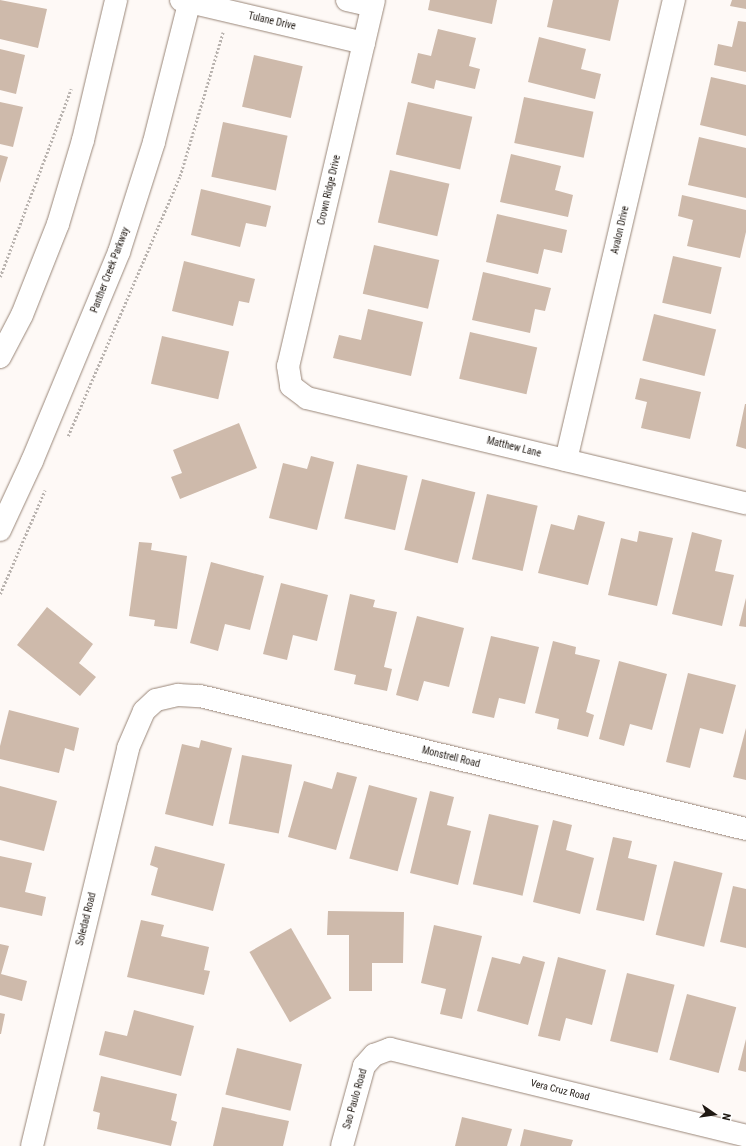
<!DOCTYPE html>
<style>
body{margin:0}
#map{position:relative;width:746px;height:1146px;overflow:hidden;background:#fef9f6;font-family:"Roboto Condensed",sans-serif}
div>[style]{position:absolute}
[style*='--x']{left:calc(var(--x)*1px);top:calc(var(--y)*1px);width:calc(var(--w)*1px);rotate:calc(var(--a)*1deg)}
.building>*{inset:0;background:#cebaab;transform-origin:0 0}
.path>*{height:2.5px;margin-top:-1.25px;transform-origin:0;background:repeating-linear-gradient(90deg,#b9b3af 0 2px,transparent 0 4px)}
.roads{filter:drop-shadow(0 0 1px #998678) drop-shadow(0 0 1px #998678)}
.street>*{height:22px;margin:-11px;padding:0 11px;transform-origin:11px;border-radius:11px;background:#fff}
.secondary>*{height:22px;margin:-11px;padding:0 11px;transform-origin:11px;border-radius:11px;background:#fff}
span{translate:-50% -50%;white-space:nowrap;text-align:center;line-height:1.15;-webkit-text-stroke:3.5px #fff;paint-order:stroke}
.street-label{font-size:10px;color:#1f1812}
.north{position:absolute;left:694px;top:1094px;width:40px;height:40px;-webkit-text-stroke:3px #fff;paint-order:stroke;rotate:103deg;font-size:11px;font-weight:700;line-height:16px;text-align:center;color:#1f1812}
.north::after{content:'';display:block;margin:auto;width:14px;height:18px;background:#1f1812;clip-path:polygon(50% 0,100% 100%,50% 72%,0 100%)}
</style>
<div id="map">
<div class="building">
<div style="clip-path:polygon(0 0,47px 9px,38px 48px,0 39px)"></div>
<div style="clip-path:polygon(430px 0,497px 0,492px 24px,428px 10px)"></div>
<div style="clip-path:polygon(553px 0,619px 0,610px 41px,547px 27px)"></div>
<div style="clip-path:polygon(732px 0,746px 0,746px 9px,730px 6px)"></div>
<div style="clip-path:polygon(738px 21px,746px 22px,746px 72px,714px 65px,718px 44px,732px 47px)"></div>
<div style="clip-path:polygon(438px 29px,476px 38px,469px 66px,480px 69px,475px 89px,436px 80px,434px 89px,411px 83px,418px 53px,431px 56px)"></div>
<div style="clip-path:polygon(539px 37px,586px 49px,581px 69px,601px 74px,595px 99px,528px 82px)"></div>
<div style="clip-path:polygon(0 49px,25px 55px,16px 94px,0 90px)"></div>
<div style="left:254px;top:55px;width:50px;height:53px;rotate:13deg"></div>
<div style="clip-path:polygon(711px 77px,746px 85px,746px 136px,700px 125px)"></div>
<div style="left:524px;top:97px;width:71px;height:47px;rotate:12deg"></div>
<div style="clip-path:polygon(0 102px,23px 107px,13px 147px,0 144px)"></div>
<div style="left:408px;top:102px;width:66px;height:54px;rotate:13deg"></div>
<div style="left:223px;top:122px;width:66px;height:56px;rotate:12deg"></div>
<div style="clip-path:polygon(699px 137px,746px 148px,746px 198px,688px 185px)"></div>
<div style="clip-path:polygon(511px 154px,561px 166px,555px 190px,573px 195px,568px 217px,500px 202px)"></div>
<div style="clip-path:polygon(0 155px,8px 157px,0 183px)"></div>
<div style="left:390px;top:170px;width:61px;height:54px;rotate:13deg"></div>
<div style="clip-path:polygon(201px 189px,271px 206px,266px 227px,246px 223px,240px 247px,191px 235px)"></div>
<div style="clip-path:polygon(682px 195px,746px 210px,746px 232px,740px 258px,687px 246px,693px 220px,678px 216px)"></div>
<div style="clip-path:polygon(497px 214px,567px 230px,562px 253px,544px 249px,538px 274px,486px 262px)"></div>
<div style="left:374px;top:245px;width:67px;height:50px;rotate:13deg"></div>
<div style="left:673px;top:256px;width:50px;height:48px;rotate:13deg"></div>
<div style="clip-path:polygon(184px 261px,255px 279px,249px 303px,239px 301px,233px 326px,172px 311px)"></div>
<div style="clip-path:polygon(483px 272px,551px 288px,545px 311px,535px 309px,530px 333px,472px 320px)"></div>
<div style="clip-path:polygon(368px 309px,423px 322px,411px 376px,333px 358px,339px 335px,361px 340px)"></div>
<div style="left:654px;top:314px;width:64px;height:48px;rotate:14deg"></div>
<div style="left:470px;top:332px;width:69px;height:48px;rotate:13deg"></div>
<div style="left:162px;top:336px;width:69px;height:49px;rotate:13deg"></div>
<div style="clip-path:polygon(640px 378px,701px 392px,690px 439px,641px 428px,647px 402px,635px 399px)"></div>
<div style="clip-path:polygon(745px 404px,746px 404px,746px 449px,736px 446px)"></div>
<div style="clip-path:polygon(239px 423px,257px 468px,180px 499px,171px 477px,182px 473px,173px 450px)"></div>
<div style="clip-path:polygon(311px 456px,334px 462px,317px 530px,269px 518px,283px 463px,307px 469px)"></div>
<div style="left:357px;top:464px;width:52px;height:56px;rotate:13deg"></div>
<div style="left:422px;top:479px;width:55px;height:73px;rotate:14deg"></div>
<div style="left:487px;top:494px;width:52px;height:67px;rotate:13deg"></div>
<div style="clip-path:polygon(578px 515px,605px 522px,588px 585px,538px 573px,551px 524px,574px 530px)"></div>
<div style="clip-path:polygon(639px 531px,673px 538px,657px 606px,608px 595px,621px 538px,637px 542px)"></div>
<div style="clip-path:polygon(692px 532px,722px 540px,715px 571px,734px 575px,722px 626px,672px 614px)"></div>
<div style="clip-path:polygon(139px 542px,152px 543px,151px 550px,187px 556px,177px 629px,154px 626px,155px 620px,129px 616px)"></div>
<div style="clip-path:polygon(211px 562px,264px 576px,250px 630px,225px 624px,218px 651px,190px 643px)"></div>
<div style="clip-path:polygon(281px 583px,328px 595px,317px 641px,293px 635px,287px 660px,263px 654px)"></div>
<div style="clip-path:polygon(350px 594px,375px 600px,373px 607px,397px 612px,384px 667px,392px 669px,387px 691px,354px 684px,356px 675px,334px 670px)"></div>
<div style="clip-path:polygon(746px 598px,746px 627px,739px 626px)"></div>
<div style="clip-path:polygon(47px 607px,93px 644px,79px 663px,96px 677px,80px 696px,17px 645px)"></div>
<div style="clip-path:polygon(417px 616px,464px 628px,449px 687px,424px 681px,418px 701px,396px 695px)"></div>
<div style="clip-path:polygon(491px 636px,539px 647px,525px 704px,499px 698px,494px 718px,472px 713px)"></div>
<div style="clip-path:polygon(553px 641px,576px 647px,575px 654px,600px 660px,586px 712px,594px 715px,588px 737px,557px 729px,559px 719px,535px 713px)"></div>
<div style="clip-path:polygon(619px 661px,667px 674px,652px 730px,630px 724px,624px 746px,599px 739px)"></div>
<div style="clip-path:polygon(688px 673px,736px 685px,723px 734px,700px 728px,690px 768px,666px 762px)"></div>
<div style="clip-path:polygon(9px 710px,79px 728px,74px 751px,65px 748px,59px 773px,0 759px,0 746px)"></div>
<div style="clip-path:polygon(746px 728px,746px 780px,733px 777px)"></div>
<div style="clip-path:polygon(201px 740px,232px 748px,213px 826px,165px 814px,182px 744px,199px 748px)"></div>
<div style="left:242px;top:755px;width:51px;height:70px;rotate:11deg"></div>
<div style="clip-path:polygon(337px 772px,357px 777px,336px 850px,288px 837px,304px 781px,332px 789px)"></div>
<div style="left:369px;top:785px;width:50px;height:76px;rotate:15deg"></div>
<div style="clip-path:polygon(0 786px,57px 801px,44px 851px,0 840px)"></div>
<div style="clip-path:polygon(430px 791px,454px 797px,447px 825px,471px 831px,458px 885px,410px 873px)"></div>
<div style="left:489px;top:814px;width:51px;height:72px;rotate:13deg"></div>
<div style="clip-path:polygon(553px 820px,572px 825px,566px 850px,594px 858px,580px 914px,533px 902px)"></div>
<div style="clip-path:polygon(613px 837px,632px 841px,628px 858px,657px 865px,644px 921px,596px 910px)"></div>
<div style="clip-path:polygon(155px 846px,225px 864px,213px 911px,151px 895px,158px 868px,150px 865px)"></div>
<div style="clip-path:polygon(0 856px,32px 863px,25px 892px,46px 897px,42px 916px,0 907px)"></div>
<div style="left:674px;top:861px;width:50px;height:76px;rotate:14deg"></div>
<div style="clip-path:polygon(733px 886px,746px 889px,746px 948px,720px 942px)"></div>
<div style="clip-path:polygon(328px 911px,404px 912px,403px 963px,372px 963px,372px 991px,349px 991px,349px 935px,327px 935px)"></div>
<div style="clip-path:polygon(141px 920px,164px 925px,161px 936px,209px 947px,204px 970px,210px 971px,204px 995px,127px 977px)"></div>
<div style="clip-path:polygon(434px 925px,482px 936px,462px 1019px,440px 1014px,446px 989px,421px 983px)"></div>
<div style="left:291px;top:928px;width:81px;height:48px;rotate:60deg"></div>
<div style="clip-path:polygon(0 944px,9px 946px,1px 974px,27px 981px,22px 1001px,0 995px)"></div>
<div style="clip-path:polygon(523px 956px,545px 962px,528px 1025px,477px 1011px,492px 957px,520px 964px)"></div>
<div style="clip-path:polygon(558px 957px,606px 970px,592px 1025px,566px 1018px,560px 1041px,538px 1036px)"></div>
<div style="left:627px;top:973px;width:49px;height:70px;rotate:14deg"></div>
<div style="left:687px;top:994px;width:51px;height:68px;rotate:15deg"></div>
<div style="clip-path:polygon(134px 1010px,194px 1026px,181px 1076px,99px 1055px,105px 1031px,127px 1036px)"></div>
<div style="clip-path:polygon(0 1013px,5px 1014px,1px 1034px,0 1034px)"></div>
<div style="clip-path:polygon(746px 1039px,746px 1072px,738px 1070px)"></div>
<div style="left:237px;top:1048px;width:67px;height:48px;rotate:14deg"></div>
<div style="clip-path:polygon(101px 1076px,177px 1094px,171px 1120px,177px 1122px,171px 1146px,97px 1129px,100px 1113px,93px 1111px)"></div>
<div style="clip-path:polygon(222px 1107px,289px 1121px,283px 1146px,213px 1146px)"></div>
<div style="clip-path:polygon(462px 1117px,512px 1129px,507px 1146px,455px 1146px)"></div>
<div style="clip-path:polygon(524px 1129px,573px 1140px,571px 1146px,520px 1146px)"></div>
</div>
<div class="path">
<div style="--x:0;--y:277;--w:201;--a:-69.3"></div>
<div style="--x:68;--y:436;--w:283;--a:-66.7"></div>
<div style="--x:180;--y:176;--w:150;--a:-73.4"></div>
<div style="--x:0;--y:594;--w:113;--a:-66.6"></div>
</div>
<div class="roads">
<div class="street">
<div style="--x:181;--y:0;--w:188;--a:13.2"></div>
<div style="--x:347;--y:0;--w:26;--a:13"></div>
<div style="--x:374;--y:0;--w:376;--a:103.2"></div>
<div style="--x:288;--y:366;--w:20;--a:81"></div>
<div style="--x:291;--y:386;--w:20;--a:37"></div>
<div style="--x:307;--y:398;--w:451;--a:13.5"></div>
<div style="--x:566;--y:460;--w:473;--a:-76.8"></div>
<div style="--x:32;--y:1146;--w:409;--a:-76.4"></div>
<div style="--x:128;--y:748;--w:40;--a:-66.6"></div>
<div style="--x:144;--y:711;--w:16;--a:-43"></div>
<div style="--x:156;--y:700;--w:23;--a:-13"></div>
<div style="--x:178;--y:695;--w:22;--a:3"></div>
<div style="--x:200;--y:696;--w:562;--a:13.69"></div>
<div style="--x:342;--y:1146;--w:83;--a:-74.6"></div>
<div style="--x:364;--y:1066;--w:15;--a:-48"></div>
<div style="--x:374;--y:1055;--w:17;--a:-21"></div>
<div style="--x:390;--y:1049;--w:366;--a:13.7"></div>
</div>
<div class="secondary">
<div style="--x:0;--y:357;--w:47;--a:-62.4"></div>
<div style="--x:22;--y:315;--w:98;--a:-68.4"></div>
<div style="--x:58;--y:224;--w:88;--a:-73.4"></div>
<div style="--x:83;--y:140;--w:144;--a:-76.7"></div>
<div style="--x:0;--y:530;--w:76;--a:-65.1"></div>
<div style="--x:32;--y:461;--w:226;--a:-67.4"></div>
<div style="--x:119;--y:252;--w:115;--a:-72.3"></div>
<div style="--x:154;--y:142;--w:146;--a:-75.8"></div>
</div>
</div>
<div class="street-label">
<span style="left:272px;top:21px;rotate:13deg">Tulane Drive</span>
<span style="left:329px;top:190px;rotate:-77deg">Crown Ridge Drive</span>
<span style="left:620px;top:230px;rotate:-77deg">Avalon Drive</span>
<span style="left:110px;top:270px;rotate:-69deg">Panther Creek Parkway</span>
<span style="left:514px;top:447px;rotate:14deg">Matthew Lane</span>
<span style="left:451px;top:757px;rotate:14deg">Monstrell Road</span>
<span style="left:86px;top:919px;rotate:-76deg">Soledad Road</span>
<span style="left:560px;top:1090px;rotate:14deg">Vera Cruz Road</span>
<span style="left:355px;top:1099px;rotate:-74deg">Sao Paulo Road</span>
</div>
<div class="north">N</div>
</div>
